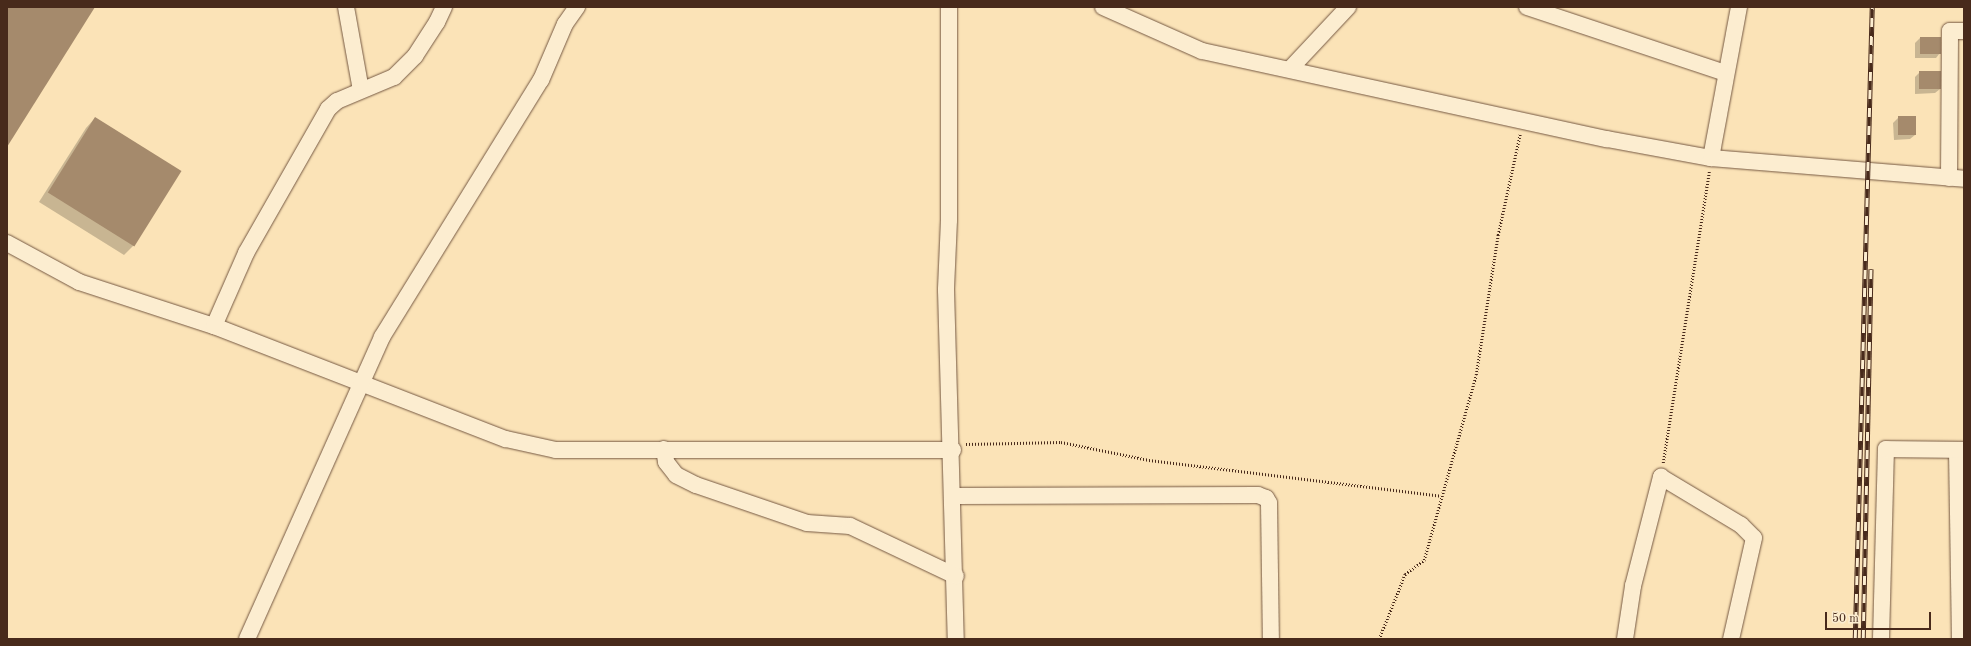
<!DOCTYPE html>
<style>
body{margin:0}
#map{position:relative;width:1971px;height:646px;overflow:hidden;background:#fbe3b7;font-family:"Old Standard TT",serif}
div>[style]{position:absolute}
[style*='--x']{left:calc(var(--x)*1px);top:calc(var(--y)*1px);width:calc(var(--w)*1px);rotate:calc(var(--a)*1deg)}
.shadow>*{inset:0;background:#0003}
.building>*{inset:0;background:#a58a6c;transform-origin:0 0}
.path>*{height:2.5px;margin-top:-1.25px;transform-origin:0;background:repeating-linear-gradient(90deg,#482a1b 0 1px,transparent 0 3px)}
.roads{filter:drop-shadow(0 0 1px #755842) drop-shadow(0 0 1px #755842)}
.minor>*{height:16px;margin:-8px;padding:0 8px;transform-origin:8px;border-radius:8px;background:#fcedd0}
.rail>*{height:4.5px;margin-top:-2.25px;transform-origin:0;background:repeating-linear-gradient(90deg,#fcedd0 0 9px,#482a1b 0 18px);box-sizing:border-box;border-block:1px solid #482a1b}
span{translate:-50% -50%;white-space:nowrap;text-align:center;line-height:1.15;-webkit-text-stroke:3px #fcedd0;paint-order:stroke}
.frame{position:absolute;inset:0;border:8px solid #482a1b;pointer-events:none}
.scale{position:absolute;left:1825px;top:612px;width:106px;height:18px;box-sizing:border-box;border:2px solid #482a1b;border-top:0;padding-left:5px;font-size:12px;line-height:14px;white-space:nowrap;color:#482a1b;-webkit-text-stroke:3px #fcedd0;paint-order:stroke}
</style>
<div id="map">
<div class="shadow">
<div style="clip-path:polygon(1920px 38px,1940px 38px,1940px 53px,1936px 58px,1915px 58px,1915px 43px)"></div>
<div style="clip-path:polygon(1920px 72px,1940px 89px,1935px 93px,1915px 94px,1915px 77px)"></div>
<div style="clip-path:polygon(95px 118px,134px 245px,124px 255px,39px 202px,86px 128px)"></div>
<div style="clip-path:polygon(1898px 118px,1915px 135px,1910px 139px,1894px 140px,1893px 123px)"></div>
</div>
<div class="building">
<div style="clip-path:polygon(7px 7px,95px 7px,7px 147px)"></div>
<div style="left:1920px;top:37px;width:21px;height:17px"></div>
<div style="left:1919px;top:71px;width:22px;height:18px"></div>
<div style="left:1916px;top:116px;width:19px;height:18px;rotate:90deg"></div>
<div style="left:95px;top:117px;width:102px;height:89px;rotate:32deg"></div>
</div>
<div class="path">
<div style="--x:966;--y:444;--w:95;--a:-1.2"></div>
<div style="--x:1061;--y:442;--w:90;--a:11.6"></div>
<div style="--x:1149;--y:460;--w:294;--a:7"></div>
<div style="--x:1663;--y:463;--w:295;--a:-81"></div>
<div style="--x:1379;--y:639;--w:70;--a:-68.2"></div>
<div style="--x:1405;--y:574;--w:24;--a:-36"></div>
<div style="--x:1424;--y:560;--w:192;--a:-74.3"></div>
<div style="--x:1476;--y:375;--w:142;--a:-81.1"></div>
<div style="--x:1498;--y:235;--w:103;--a:-77.7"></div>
</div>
<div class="roads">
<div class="minor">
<div style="--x:346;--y:7;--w:84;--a:79.8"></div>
<div style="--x:949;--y:7;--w:213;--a:90"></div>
<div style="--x:949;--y:220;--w:70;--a:92.5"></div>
<div style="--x:946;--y:290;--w:349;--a:88.4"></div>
<div style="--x:1103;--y:7;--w:108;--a:24"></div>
<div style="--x:1202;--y:51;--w:414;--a:12.3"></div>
<div style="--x:1607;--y:139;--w:106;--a:10.4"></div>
<div style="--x:1711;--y:158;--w:254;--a:4.7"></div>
<div style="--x:1527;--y:7;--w:209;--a:18.4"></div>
<div style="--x:1290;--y:69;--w:85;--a:-46.9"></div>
<div style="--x:1711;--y:158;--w:154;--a:-79.5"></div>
<div style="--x:1949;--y:178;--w:147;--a:-89.6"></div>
<div style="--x:1950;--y:31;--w:14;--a:0"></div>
<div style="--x:7;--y:243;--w:82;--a:28.4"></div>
<div style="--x:79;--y:282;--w:142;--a:18.1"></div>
<div style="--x:214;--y:326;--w:313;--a:21.2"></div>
<div style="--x:506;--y:439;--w:51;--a:12.4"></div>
<div style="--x:556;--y:450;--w:397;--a:0"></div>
<div style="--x:214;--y:326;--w:80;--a:-66.3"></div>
<div style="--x:246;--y:253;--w:166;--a:-60.3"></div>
<div style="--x:328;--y:109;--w:12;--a:-42"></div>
<div style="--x:337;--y:101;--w:62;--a:-22.8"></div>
<div style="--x:394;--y:77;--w:30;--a:-45"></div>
<div style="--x:415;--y:56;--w:40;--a:-57.1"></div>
<div style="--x:437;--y:22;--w:17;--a:-65"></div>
<div style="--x:664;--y:449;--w:13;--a:81"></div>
<div style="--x:666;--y:462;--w:16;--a:52"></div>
<div style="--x:676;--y:475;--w:22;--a:27"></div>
<div style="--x:696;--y:485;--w:117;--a:18.9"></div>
<div style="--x:807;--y:523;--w:43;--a:4"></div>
<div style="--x:850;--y:526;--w:117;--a:25.3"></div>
<div style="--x:1957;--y:450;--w:189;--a:89.1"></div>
<div style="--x:954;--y:496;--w:304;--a:-0.2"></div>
<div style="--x:1258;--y:495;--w:9;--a:21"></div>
<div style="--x:1266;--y:498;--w:6;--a:59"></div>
<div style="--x:1269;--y:503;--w:136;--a:89.2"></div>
<div style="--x:247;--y:639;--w:331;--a:-65.9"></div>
<div style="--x:382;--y:337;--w:302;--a:-58.3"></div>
<div style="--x:541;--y:80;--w:61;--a:-66.8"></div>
<div style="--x:565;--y:24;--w:21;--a:-55"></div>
<div style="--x:1625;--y:639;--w:54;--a:-81.4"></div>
<div style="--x:1633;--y:586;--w:113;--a:-75.6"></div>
<div style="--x:1661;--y:477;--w:93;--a:31"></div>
<div style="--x:1741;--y:525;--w:18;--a:45"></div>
<div style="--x:1754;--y:538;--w:104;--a:102.8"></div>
<div style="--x:1881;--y:639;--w:190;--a:-88.5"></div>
<div style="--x:1886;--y:449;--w:78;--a:0.7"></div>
</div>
</div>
<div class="rail">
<div style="--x:1855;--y:639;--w:632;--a:-88.46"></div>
<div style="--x:1863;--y:639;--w:370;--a:-88.8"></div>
</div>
<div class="frame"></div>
<div class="scale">50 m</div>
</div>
